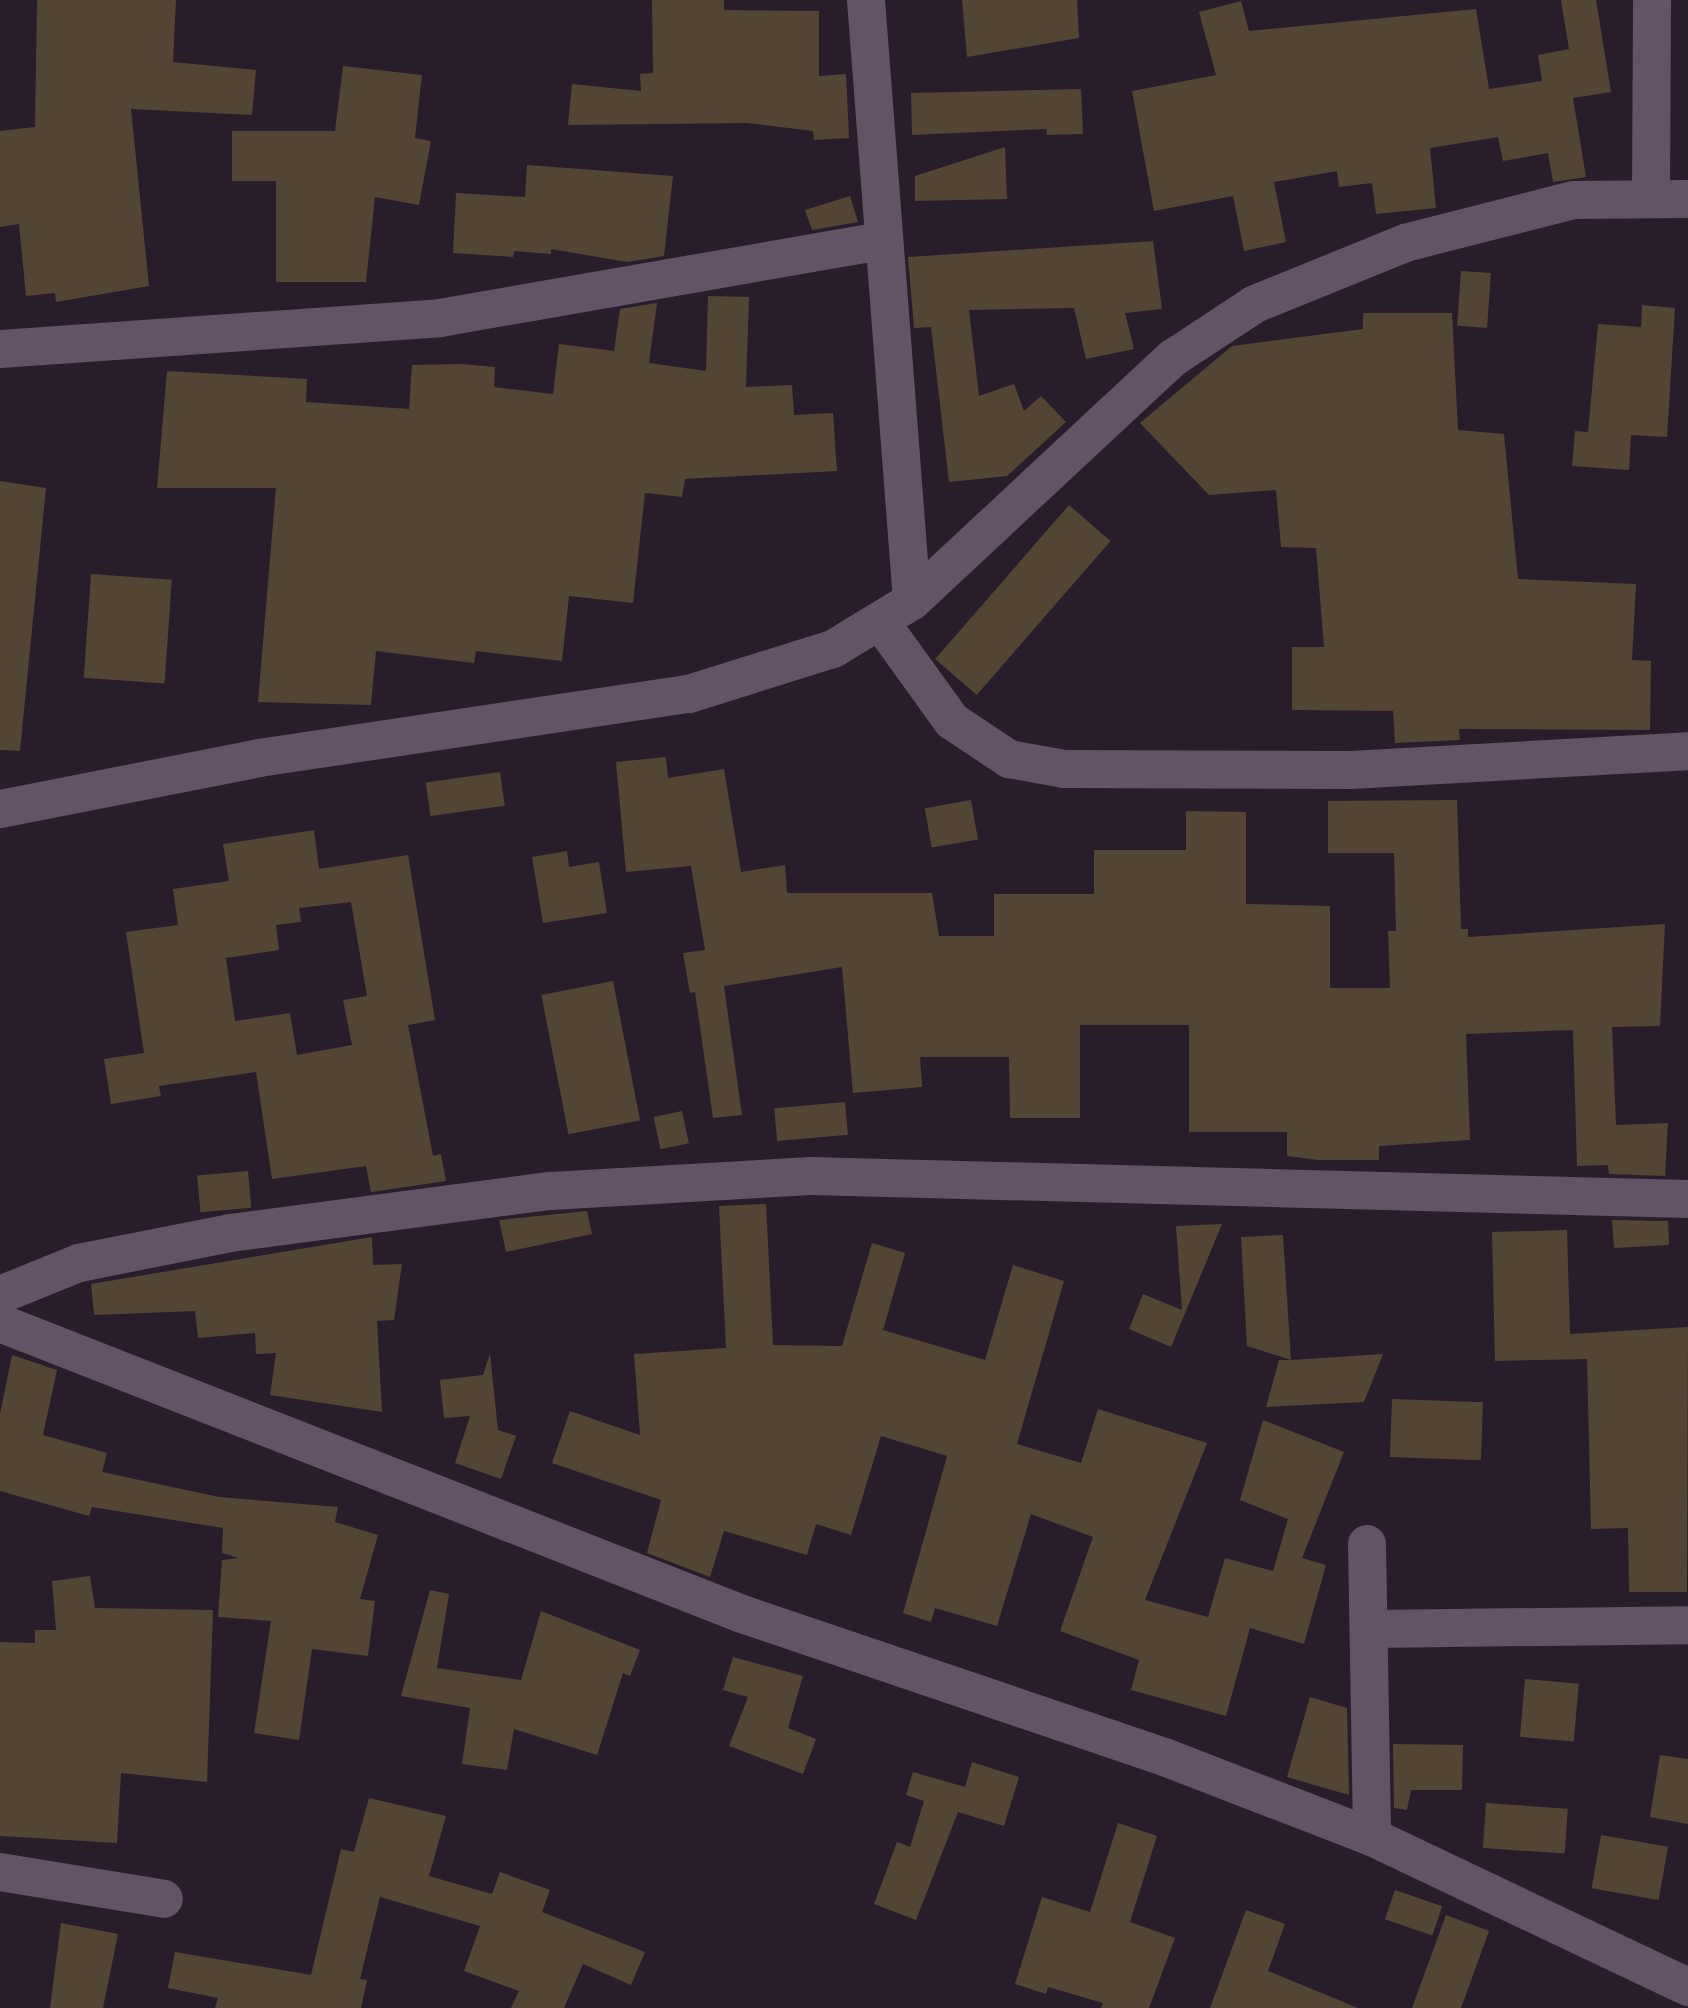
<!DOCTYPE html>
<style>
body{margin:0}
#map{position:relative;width:1688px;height:2008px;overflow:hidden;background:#291d2c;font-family:"PT Sans",sans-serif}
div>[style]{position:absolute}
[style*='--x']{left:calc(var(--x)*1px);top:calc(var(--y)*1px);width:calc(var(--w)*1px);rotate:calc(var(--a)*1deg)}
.building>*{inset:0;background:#534534;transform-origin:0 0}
.street>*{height:38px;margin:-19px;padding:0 19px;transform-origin:19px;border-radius:19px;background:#625365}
span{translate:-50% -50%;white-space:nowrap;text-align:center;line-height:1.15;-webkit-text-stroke:8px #0f0910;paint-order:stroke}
</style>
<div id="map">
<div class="building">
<div style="clip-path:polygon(37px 0,176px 0,173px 62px,256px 70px,252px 115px,131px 109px,149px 286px,56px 302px,55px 293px,26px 296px,19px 224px,0 227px,0 131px,35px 127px)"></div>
<div style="clip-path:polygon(652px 0,724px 0,724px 10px,819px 11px,819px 76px,846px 74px,849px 138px,814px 140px,813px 131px,747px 123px,568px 125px,572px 84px,641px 91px,640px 74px,653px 73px)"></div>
<div style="clip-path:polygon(962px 0,1077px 0,1079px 38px,967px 57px)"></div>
<div style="clip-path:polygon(1561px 0,1596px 0,1611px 92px,1573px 98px,1586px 177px,1553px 182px,1548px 153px,1503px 161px,1498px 137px,1430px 148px,1436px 208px,1376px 214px,1372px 183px,1339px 187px,1337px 171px,1274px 182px,1286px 242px,1244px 251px,1233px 196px,1154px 211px,1132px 91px,1216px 75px,1199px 12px,1241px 1px,1249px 31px,1476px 9px,1489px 89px,1542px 81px,1538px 55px,1569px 49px)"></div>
<div style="clip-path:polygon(343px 66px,422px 75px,415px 138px,431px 141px,419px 205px,375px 197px,366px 282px,276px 282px,276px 181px,232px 181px,232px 131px,335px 131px)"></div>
<div style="clip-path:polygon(1081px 89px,1083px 134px,1047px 135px,1046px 129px,912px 135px,911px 93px)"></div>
<div style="clip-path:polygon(1005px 147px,1007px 199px,915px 201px,915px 176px)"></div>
<div style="clip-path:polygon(527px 165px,673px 176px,664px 256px,627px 262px,551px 249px,551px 254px,514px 251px,513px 257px,453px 253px,456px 193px,525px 197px)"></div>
<div style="clip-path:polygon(850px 196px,858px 222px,812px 230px,805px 210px)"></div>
<div style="clip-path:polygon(1153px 241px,1162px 309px,1125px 313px,1134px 349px,1086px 359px,1074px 308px,969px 310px,979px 396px,1014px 384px,1024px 411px,1041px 396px,1066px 422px,1007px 476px,949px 482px,931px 327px,914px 328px,908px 257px)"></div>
<div style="left:1461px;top:271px;width:30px;height:55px;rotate:4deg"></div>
<div style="clip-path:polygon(708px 296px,749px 297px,746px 387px,792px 385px,794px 415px,833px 413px,837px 471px,685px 479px,682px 497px,645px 493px,633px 603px,569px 596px,562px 661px,476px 651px,474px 663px,376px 651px,371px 705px,258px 702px,276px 488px,157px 488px,167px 371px,307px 379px,306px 402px,409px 409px,412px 365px,461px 364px,495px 367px,494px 387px,553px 394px,559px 344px,614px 351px,620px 309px,657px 303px,649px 363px,706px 371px)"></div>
<div style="clip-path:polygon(1642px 305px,1675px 308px,1667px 437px,1631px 435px,1629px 470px,1572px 466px,1575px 431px,1588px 432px,1598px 324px,1641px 327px)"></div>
<div style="clip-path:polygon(1363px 313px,1452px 313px,1458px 430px,1504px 434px,1518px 579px,1636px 584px,1632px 660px,1651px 661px,1650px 730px,1459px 729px,1460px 740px,1395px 743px,1393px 711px,1292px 710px,1292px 647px,1324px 647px,1316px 548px,1281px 547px,1276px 490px,1209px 495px,1140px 423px,1232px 346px,1363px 329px)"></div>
<div style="clip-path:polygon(0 481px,46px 488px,20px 751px,0 750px)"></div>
<div style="left:1069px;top:505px;width:55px;height:204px;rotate:41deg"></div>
<div style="left:91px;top:574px;width:81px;height:104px;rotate:4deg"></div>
<div style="clip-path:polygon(666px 757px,668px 778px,724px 769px,741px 872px,785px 865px,787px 893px,932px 893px,939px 936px,994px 936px,994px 894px,1094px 894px,1094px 850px,1186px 850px,1186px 811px,1246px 812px,1246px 904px,1330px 906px,1330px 988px,1390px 988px,1388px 931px,1396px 931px,1394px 853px,1328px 853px,1328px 801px,1457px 800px,1461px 929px,1468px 929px,1468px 937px,1665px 924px,1660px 1026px,1612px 1027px,1616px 1125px,1668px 1123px,1665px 1176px,1609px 1174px,1608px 1165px,1577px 1166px,1573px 1030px,1466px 1034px,1470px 1140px,1379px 1146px,1379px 1160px,1318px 1160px,1287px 1156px,1287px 1132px,1189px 1132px,1189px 1025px,1080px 1025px,1080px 1118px,1010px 1118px,1009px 1057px,920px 1057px,922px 1087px,853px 1093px,842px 967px,724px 986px,742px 1115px,713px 1118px,695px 992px,690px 993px,683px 953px,705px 950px,691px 866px,626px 872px,616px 762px)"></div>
<div style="left:500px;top:772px;width:34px;height:75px;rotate:82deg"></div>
<div style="left:971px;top:800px;width:40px;height:47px;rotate:80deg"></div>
<div style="clip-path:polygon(evenodd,314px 830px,319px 869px,408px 855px,435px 1020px,408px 1025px,433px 1156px,441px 1154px,446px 1181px,371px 1192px,366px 1166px,272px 1179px,256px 1072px,159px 1086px,161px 1096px,111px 1104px,104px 1059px,144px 1053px,126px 932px,178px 925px,173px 889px,229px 881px,223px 844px,314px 830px,351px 902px,367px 996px,343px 1000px,352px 1045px,297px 1055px,290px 1013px,235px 1021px,226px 958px,279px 950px,276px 925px,301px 922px,299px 908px,351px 902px)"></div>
<div style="clip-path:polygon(567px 851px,569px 867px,599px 862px,607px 913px,543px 923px,532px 857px)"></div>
<div style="left:613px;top:981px;width:142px;height:73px;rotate:79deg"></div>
<div style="left:845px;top:1102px;width:33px;height:71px;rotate:85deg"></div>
<div style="left:682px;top:1111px;width:33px;height:29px;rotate:78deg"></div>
<div style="left:248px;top:1171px;width:37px;height:51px;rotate:85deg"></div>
<div style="clip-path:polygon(766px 1204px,773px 1345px,842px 1346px,872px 1243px,905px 1253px,883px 1330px,985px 1360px,1013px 1265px,1064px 1281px,1017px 1444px,1081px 1463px,1098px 1409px,1207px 1443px,1145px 1600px,1208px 1617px,1225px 1558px,1273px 1571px,1288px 1519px,1240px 1500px,1263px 1420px,1344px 1452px,1302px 1558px,1326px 1565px,1304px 1644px,1250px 1628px,1226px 1716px,1131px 1690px,1139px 1660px,1060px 1631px,1093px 1537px,1031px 1514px,997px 1626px,935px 1608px,931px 1622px,903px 1613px,947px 1456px,881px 1436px,851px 1535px,816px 1524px,807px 1555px,724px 1531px,710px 1577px,647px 1553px,661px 1500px,552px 1463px,570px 1411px,640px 1435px,634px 1354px,726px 1348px,719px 1206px)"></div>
<div style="clip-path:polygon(587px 1211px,592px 1234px,506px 1252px,499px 1220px)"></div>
<div style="clip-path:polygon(1612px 1220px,1668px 1221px,1669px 1245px,1614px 1248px)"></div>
<div style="clip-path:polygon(1222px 1224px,1171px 1347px,1129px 1329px,1143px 1294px,1182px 1310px,1176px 1226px)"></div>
<div style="clip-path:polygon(1567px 1230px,1570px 1334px,1688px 1327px,1687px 1592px,1629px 1592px,1628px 1528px,1591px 1529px,1587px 1359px,1495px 1361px,1492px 1232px)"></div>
<div style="clip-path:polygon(1283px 1235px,1291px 1360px,1383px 1354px,1364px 1402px,1266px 1407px,1279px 1360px,1291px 1360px,1247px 1346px,1241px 1237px)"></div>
<div style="clip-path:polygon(372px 1237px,373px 1265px,402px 1264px,394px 1320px,377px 1321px,382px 1412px,270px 1395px,276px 1353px,256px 1354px,255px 1333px,198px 1338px,195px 1311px,94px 1315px,91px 1284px)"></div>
<div style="clip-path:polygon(490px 1354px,498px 1430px,516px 1436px,501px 1479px,455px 1463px,470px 1416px,444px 1418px,440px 1380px,483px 1375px)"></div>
<div style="clip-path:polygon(12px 1355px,57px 1370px,43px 1435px,107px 1453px,102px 1472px,219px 1497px,338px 1507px,335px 1522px,378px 1535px,360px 1599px,375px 1601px,368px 1656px,312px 1649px,299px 1740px,254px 1733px,271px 1621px,218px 1617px,222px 1560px,239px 1558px,222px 1553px,223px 1528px,92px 1507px,89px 1516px,0 1491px,0 1414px)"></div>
<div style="left:1392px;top:1399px;width:91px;height:58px;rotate:2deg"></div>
<div style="clip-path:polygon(90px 1576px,95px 1608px,213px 1610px,207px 1782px,121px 1773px,117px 1843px,0 1836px,0 1642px,35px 1643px,35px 1630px,56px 1630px,52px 1581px)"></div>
<div style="clip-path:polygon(430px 1590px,449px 1594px,437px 1668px,521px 1680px,541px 1611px,640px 1650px,630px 1676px,623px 1673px,597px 1755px,514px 1729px,507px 1770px,462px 1764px,470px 1708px,401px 1696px)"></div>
<div style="clip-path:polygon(733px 1657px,803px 1676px,788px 1728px,816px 1739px,803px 1774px,729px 1746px,748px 1697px,723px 1690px)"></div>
<div style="left:1525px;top:1679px;width:54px;height:58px;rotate:5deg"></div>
<div style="clip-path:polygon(1310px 1697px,1347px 1708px,1349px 1795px,1287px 1777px)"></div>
<div style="clip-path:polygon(1393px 1744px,1463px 1745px,1462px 1790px,1411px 1790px,1407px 1810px,1394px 1808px)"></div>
<div style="clip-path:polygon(1660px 1755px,1688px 1759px,1688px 1824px,1650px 1817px)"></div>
<div style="clip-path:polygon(972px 1762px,1019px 1777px,1004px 1826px,958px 1812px,916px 1920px,874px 1904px,897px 1842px,910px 1847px,924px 1801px,906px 1795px,913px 1772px,965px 1787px)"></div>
<div style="clip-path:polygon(369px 1798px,446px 1816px,429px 1876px,492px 1894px,500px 1872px,550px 1890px,542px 1912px,645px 1952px,631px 1985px,583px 1964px,564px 2008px,511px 2008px,519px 1991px,464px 1971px,480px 1926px,380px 1897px,360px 1979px,367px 1980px,361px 2008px,215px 2008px,218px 1998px,168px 1988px,175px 1952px,311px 1975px,341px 1849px,354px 1852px)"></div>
<div style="left:1486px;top:1803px;width:82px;height:45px;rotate:4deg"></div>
<div style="clip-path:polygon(1118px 1823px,1157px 1836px,1130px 1922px,1175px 1938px,1149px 2008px,1101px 2008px,1103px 2003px,1048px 1987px,1046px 1994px,1015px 1984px,1042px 1897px,1090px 1912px)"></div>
<div style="left:1601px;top:1835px;width:68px;height:54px;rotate:10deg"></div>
<div style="left:1395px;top:1890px;width:50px;height:31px;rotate:19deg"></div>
<div style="clip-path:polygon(1246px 1910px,1285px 1924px,1268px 1971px,1358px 2008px,1210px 2008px)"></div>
<div style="clip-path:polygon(1446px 1915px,1489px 1931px,1461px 2008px,1412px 2008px)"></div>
<div style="clip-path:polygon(61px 1923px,118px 1934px,103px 2008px,50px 2008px)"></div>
</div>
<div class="street">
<div style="--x:866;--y:0;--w:603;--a:85.62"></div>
<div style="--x:1651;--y:198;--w:198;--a:-89.7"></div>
<div style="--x:0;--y:349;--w:441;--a:-4"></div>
<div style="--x:440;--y:318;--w:448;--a:-9.9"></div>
<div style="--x:882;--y:624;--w:120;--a:54.2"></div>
<div style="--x:952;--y:721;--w:69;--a:33.7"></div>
<div style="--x:1009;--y:759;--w:56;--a:10.3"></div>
<div style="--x:1064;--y:769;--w:287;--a:0.2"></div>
<div style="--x:1351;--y:770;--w:338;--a:-3.2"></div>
<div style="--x:0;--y:809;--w:264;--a:-11.1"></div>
<div style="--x:259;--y:758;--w:435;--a:-8.5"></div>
<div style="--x:689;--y:694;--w:151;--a:-17.4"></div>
<div style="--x:833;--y:649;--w:92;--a:-31.3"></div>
<div style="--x:912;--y:601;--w:357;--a:-43"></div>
<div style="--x:1173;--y:358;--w:98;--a:-33.4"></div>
<div style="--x:1255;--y:304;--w:162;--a:-22.1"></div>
<div style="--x:1405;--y:243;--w:174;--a:-14.3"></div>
<div style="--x:1574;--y:200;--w:114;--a:-0.5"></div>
<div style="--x:0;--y:1295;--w:85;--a:-22.1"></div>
<div style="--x:79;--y:1263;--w:154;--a:-11.2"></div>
<div style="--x:230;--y:1233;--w:324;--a:-7.5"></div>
<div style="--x:551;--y:1191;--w:260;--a:-3.3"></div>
<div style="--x:811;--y:1176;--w:877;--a:1.5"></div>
<div style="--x:0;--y:1323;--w:797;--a:21.41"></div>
<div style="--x:742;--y:1614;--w:449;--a:18.7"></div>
<div style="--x:1167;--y:1758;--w:220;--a:21.1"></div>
<div style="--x:1372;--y:1837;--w:350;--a:25.4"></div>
<div style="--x:1367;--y:1544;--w:293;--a:89"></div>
<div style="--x:1371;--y:1629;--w:317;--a:-0.7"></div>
<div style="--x:0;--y:1872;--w:166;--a:9.3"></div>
</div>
</div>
